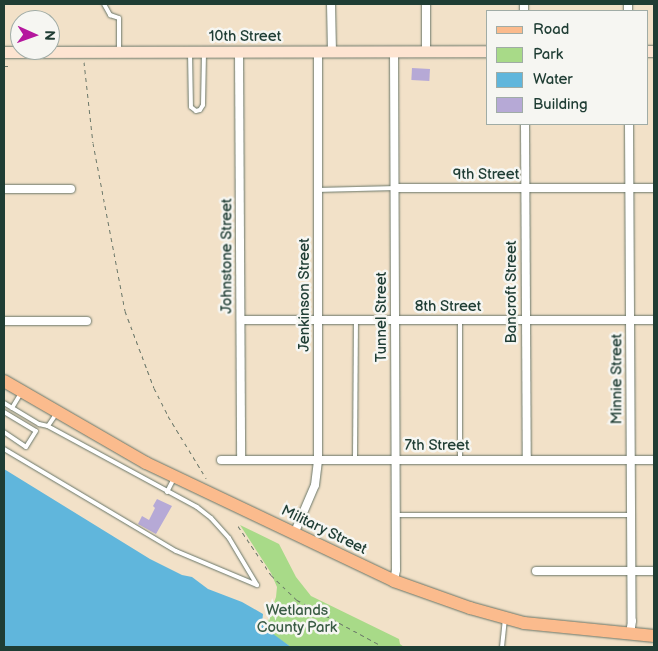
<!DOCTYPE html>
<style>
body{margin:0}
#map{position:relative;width:658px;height:651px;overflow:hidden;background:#f2e1c8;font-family:"Balsamiq Sans",sans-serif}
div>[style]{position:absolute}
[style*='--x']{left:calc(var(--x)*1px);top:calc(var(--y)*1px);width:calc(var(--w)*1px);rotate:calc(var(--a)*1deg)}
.green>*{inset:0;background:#a8da88}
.water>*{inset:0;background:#60b6dc}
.building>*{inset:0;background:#b6a9d6;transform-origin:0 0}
.path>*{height:1px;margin-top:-0.5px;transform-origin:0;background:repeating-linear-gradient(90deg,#697668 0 4px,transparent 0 8px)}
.roads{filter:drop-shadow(0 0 1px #697668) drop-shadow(0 0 1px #697668)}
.lane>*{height:4px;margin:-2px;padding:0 2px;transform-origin:2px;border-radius:2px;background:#fff}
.street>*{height:8px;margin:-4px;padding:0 4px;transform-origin:4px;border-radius:4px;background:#fff}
.secondary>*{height:11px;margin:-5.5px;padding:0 5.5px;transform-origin:5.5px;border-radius:5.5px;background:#fde4d1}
.primary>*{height:12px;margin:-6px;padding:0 6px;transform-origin:6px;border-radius:6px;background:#fbbb8d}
span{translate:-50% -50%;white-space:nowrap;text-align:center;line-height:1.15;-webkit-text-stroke:5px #f6f6f2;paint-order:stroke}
.street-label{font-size:15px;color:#1f3d34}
.park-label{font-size:15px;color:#3a5c45}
.frame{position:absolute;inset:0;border:5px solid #1f3d34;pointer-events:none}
.legend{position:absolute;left:486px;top:10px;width:162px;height:115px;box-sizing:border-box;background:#f6f6f2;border:1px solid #a0aca6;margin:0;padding:6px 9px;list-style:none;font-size:15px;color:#1f3d34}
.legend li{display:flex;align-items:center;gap:10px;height:25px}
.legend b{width:25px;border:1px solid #a0aca6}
.north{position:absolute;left:10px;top:10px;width:50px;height:50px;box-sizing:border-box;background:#f6f6f2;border:1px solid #a0aca6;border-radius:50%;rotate:92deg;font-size:14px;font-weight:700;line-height:20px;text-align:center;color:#1f3d34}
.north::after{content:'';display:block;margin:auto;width:18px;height:22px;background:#b5179e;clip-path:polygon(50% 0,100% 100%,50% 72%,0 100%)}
</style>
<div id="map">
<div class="green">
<div style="clip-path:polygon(240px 525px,279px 544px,296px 577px,311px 596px,399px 639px,400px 644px,404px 647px,291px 647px,269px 632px,265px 628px,276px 597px,277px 587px,271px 573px)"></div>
</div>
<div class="water">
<div style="clip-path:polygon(4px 469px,150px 559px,182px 575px,192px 577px,208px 589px,242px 602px,263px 614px,262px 624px,265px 628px,291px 647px,4px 647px)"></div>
</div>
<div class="building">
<div style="left:412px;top:68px;width:18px;height:12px;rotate:3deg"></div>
<div style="clip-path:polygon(157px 499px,172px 506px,156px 534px,138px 524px,142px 516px,149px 520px,155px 508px,153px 506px)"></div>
</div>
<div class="path">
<div style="--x:84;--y:62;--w:81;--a:83.7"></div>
<div style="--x:93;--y:143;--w:171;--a:79.2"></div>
<div style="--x:125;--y:311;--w:82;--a:69.4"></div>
<div style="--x:154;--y:388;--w:31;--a:63"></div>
<div style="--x:168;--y:416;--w:73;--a:58.5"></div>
<div style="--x:4;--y:66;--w:4;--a:0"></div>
<div style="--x:238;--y:526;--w:59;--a:56"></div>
<div style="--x:271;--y:575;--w:36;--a:44"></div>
<div style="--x:297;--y:600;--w:99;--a:28.4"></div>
</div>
<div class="roads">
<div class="lane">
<div style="--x:104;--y:4;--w:13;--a:61"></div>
<div style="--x:110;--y:15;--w:9;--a:18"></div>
<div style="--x:119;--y:18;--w:32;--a:90"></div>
<div style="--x:190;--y:52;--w:55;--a:89"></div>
<div style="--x:191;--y:107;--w:6;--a:39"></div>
<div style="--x:196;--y:111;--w:4;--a:-14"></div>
<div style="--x:200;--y:110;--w:6;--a:-59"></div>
<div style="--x:203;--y:105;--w:51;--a:-88.9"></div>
<div style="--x:318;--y:190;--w:77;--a:-1.5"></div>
<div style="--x:4;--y:403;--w:41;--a:31"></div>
<div style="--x:39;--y:424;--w:9;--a:13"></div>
<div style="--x:12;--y:408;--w:17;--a:-59"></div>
<div style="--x:4;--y:412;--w:37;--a:31"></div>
<div style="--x:36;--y:431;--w:19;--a:122"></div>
<div style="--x:26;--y:447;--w:27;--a:-146"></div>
<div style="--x:4;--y:449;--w:200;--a:30.7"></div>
<div style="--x:176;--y:551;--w:88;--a:22.8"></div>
<div style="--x:257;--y:585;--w:55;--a:-120.8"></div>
<div style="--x:229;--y:538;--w:27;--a:-132"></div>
<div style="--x:211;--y:518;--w:18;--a:-142"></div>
<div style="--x:197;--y:507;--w:170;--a:-151.5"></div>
<div style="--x:48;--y:426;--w:14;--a:-56"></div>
<div style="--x:355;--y:460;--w:140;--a:-89.6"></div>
<div style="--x:460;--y:460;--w:140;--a:-90"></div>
<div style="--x:167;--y:492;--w:16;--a:-63"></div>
<div style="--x:396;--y:515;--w:235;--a:0"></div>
<div style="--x:502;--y:647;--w:27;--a:-84"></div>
</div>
<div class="street">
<div style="--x:331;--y:4;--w:48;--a:88.8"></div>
<div style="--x:426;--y:4;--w:48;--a:90"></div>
<div style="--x:524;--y:4;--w:7;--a:90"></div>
<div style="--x:628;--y:4;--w:7;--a:90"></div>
<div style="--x:239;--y:52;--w:408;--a:89.7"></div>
<div style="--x:394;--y:52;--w:518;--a:89.78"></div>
<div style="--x:396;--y:570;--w:11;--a:100"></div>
<div style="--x:525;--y:124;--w:336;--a:89.7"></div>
<div style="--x:629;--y:124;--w:497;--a:89.7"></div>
<div style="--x:632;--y:621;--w:13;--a:99"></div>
<div style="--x:395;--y:188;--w:259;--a:0"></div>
<div style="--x:4;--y:189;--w:67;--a:0"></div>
<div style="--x:242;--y:320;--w:412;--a:0"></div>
<div style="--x:4;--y:321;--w:83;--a:0"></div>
<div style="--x:221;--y:460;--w:433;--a:0"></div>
<div style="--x:294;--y:534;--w:53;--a:-66.8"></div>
<div style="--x:315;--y:485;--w:25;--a:-83"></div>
<div style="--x:318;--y:460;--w:408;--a:-90"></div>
<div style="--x:536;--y:571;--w:118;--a:0"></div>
</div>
<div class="secondary">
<div style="--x:647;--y:51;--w:7;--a:0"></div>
<div style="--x:4;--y:52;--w:483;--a:-0.1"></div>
</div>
<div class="primary">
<div style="--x:4;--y:381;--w:164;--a:30"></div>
<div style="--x:146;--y:463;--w:275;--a:25.4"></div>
<div style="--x:394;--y:581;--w:81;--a:19.6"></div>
<div style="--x:470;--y:608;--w:56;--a:15.5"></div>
<div style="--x:524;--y:623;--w:131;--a:5.7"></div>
</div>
</div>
<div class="street-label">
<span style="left:245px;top:37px">10th Street</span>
<span style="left:486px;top:175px">9th Street</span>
<span style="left:227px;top:256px;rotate:-90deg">Johnstone Street</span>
<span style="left:512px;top:292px;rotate:-90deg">Bancroft Street</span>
<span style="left:305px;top:295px;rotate:-90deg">Jenkinson Street</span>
<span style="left:448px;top:307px">8th Street</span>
<span style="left:382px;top:317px;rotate:-90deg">Tunnel Street</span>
<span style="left:617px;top:379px;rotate:-90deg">Minnie Street</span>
<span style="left:437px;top:446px">7th Street</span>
<span style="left:324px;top:530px;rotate:26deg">Military Street</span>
</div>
<div class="park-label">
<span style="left:297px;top:619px">Wetlands<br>County Park</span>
</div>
<div class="frame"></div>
<ul class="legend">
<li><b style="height:6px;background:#fbbb8d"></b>Road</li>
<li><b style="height:14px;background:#a8da88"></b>Park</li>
<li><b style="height:14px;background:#60b6dc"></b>Water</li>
<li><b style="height:14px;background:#b6a9d6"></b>Building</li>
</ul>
<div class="north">N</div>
</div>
